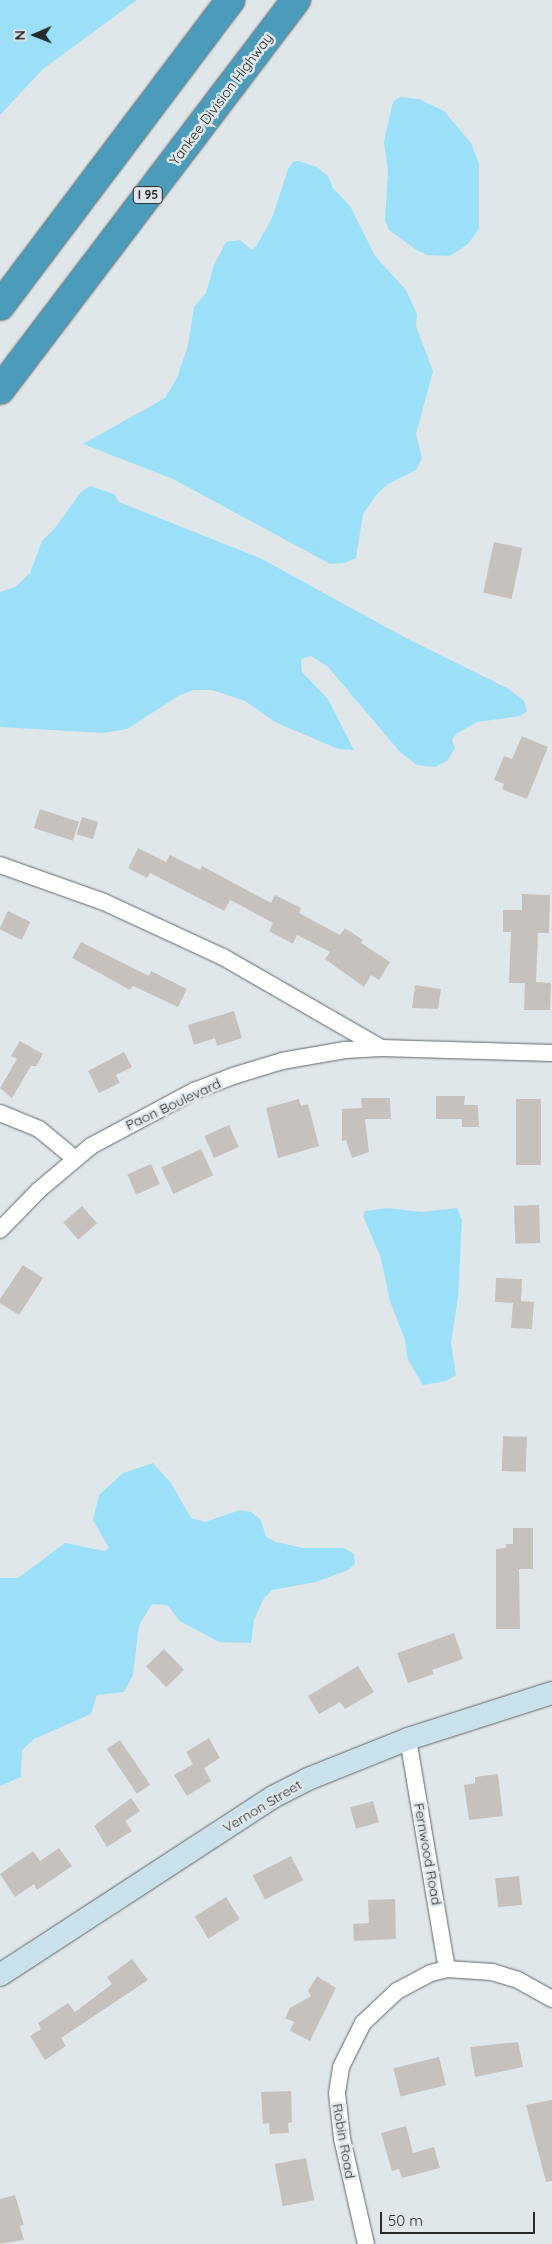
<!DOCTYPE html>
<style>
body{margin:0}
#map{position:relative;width:552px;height:2244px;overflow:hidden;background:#e0e7ea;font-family:Quicksand,sans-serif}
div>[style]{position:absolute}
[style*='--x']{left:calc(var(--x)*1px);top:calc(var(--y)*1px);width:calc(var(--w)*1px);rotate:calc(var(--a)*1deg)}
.green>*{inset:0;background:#9cdff9}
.building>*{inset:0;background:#c7c1be;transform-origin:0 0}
.roads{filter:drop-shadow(0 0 1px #606669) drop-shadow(0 0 1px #606669)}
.street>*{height:16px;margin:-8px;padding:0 8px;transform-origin:8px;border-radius:8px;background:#fff}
.secondary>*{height:22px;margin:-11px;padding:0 11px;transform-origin:11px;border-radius:11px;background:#c9e1ea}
.highway>*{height:28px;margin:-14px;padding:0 14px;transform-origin:14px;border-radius:14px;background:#4a9cba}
span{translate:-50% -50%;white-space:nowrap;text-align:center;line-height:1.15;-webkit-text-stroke:5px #e0e7ea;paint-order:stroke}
.shield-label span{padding:1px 4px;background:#e0e7ea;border:1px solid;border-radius:4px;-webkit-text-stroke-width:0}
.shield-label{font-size:12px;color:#272a2b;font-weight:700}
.street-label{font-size:14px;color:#272a2b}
.north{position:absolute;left:10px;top:10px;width:50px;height:50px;-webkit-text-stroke:4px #e0e7ea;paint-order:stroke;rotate:269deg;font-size:14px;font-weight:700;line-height:20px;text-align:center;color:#272a2b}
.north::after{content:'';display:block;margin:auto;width:18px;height:22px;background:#272a2b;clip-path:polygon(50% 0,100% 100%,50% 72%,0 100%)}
.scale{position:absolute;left:380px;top:2212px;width:155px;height:22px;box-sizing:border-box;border:2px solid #272a2b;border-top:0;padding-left:6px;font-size:15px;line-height:18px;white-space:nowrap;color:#272a2b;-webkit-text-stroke:4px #e0e7ea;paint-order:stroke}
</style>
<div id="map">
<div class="green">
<div style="clip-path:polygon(0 0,137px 0,43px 69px,0 115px)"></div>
<div style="clip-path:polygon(400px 97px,419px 99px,444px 111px,471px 143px,479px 164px,479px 229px,468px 244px,450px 256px,427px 255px,415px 249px,389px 230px,385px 220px,388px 171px,384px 142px,393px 102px)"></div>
<div style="clip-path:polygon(298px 161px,317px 167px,328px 176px,333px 188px,350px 206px,375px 256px,406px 290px,417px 314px,416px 326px,433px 371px,416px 434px,422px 458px,416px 470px,388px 484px,377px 494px,363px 514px,356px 558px,344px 563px,330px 564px,173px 479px,83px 444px,165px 398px,177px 378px,188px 345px,194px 307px,206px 293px,214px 265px,226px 242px,240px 240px,252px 250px,257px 245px,272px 218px,288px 169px,293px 162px)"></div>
<div style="clip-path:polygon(90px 486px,114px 494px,119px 502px,260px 558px,404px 637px,509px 689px,524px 701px,527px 711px,520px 716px,477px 722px,456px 734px,452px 740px,455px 748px,447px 761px,435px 767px,417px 765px,400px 752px,328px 667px,311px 656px,301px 659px,302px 672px,328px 699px,354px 750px,338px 749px,275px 722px,245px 701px,212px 690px,194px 690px,180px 695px,127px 729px,103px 733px,0 727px,0 592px,15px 587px,30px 573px,42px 541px,55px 528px,81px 492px)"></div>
<div style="clip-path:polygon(387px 1208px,422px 1212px,457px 1208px,462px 1220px,458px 1297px,451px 1343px,456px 1375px,446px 1381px,423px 1385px,408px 1360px,405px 1340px,390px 1301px,381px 1258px,363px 1216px,365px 1211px)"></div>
<div style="clip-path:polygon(153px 1463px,171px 1483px,191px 1518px,205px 1522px,240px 1510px,251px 1512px,261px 1520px,266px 1537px,276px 1542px,303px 1548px,344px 1548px,354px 1554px,355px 1564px,348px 1570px,316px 1582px,272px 1590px,264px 1598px,254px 1620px,251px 1643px,219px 1642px,180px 1621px,167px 1605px,152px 1604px,139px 1625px,133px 1675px,124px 1692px,97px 1695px,91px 1714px,34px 1739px,22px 1750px,21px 1777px,0 1786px,0 1578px,18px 1578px,65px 1543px,104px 1551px,109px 1548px,93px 1520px,99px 1495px,123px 1473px)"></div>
</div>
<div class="building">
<div style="left:494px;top:542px;width:29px;height:52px;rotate:12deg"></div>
<div style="clip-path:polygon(522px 736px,548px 747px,527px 799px,502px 789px,504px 784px,494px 780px,504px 756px,512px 759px)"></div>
<div style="left:40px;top:809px;width:41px;height:20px;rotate:18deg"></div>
<div style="left:82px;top:817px;width:17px;height:18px;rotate:17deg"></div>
<div style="clip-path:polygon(138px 848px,166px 862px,170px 855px,200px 870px,202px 866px,271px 903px,275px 895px,301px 908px,299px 913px,340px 935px,345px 928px,363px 940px,361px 943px,390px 962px,379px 980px,371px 975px,364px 987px,325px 959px,330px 952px,297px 935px,293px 944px,269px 931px,273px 923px,240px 905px,230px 900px,224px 911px,150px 873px,147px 878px,128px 868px)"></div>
<div style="clip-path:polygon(522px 894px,550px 895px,549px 933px,538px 933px,536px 982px,551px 983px,550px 1010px,524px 1010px,525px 983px,509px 983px,511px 932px,503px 932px,503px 910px,522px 910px)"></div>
<div style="left:8px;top:911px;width:25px;height:20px;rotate:26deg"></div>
<div style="clip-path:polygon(81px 942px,149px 976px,151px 971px,187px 989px,178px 1007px,133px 986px,130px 990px,72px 958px)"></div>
<div style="clip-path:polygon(415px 985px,441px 989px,438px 1009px,412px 1008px)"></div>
<div style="clip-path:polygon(234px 1011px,242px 1038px,217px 1046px,215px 1038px,194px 1045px,188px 1025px)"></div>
<div style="clip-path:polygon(20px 1041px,43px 1054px,36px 1066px,31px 1066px,12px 1098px,0 1088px,17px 1059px,11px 1056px)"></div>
<div style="clip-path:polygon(124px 1052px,132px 1067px,116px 1075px,120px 1083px,99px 1093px,88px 1071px)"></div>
<div style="clip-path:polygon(436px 1096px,465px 1096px,464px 1105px,478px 1105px,479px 1127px,462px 1127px,462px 1119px,436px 1119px)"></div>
<div style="clip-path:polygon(361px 1098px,390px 1098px,391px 1119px,365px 1119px,369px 1152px,352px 1158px,346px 1140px,342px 1141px,342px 1109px,362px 1108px)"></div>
<div style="clip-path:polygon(299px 1099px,301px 1106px,308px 1104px,319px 1146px,278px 1158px,266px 1108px)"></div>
<div style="left:516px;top:1099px;width:25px;height:66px"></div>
<div style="left:229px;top:1125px;width:24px;height:27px;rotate:66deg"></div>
<div style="left:201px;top:1149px;width:29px;height:44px;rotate:65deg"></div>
<div style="left:151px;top:1164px;width:22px;height:26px;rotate:66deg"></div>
<div style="left:539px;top:1205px;width:38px;height:25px;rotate:88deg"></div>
<div style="left:82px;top:1206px;width:23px;height:25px;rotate:49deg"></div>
<div style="clip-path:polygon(23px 1265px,43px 1278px,19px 1315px,0 1303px,0 1299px)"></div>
<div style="clip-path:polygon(496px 1278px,522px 1279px,521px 1301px,534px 1302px,532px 1329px,511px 1328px,513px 1303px,495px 1302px)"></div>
<div style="left:503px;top:1436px;width:24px;height:35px;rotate:2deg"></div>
<div style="clip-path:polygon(513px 1528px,533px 1528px,533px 1569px,519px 1569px,520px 1629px,496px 1629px,496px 1549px,506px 1548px,506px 1544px,513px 1544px)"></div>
<div style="clip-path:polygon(454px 1633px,463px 1659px,432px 1670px,434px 1674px,408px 1683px,397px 1653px)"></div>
<div style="left:164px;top:1649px;width:29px;height:25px;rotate:46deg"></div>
<div style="clip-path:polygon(358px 1666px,374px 1692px,345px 1709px,340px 1702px,319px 1714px,308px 1696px)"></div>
<div style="clip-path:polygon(209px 1738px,220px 1758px,204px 1768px,211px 1781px,187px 1796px,174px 1775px,193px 1764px,186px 1752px)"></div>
<div style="left:120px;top:1740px;width:54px;height:16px;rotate:56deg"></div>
<div style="clip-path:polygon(498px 1774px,503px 1816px,469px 1820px,464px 1785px,475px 1783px,475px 1777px)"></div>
<div style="clip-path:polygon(131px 1798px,140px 1811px,125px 1821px,132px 1831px,107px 1847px,94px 1826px)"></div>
<div style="left:373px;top:1801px;width:22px;height:24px;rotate:74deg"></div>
<div style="clip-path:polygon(59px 1848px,72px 1866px,37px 1890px,34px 1884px,15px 1897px,0 1874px,33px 1851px,40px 1861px)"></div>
<div style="left:291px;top:1856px;width:27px;height:43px;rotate:63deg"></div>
<div style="left:519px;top:1876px;width:29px;height:24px;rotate:84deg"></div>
<div style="left:226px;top:1897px;width:26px;height:37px;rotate:58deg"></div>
<div style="clip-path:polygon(395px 1899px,396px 1939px,354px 1941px,353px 1924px,369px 1923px,368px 1900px)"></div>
<div style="clip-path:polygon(132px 1959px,148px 1980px,61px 2038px,66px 2046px,45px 2060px,30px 2036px,41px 2029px,38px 2023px,68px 2003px,75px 2012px,112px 1984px,107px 1977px)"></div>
<div style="clip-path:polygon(317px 1976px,336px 1988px,310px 2041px,290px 2031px,294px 2022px,285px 2018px,290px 2008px,311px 1996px,308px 1991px)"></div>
<div style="clip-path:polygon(518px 2042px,523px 2067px,475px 2077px,470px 2047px)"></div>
<div style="left:439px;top:2057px;width:29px;height:47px;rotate:76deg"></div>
<div style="clip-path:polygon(291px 2091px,292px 2122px,288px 2123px,289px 2133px,270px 2134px,269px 2123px,263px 2124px,261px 2092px)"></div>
<div style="clip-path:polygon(552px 2100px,552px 2181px,546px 2182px,526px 2105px)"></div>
<div style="clip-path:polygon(406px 2126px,413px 2153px,434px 2147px,440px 2168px,402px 2178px,399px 2169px,392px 2171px,381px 2133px)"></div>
<div style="left:306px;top:2158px;width:43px;height:32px;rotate:79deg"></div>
<div style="clip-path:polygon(15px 2195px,24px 2225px,20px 2226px,24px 2240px,0 2244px,0 2199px)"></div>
</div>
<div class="roads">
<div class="street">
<div style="--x:0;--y:865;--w:110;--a:19.6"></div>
<div style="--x:104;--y:902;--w:131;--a:24.8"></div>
<div style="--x:223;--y:957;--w:182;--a:29.9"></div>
<div style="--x:0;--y:1113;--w:42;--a:22.3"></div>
<div style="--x:39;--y:1129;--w:45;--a:39.6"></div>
<div style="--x:0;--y:1230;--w:56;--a:-45.7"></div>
<div style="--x:39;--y:1190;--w:68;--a:-40.2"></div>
<div style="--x:91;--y:1146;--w:117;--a:-28.1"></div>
<div style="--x:194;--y:1091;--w:42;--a:-21"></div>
<div style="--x:233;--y:1076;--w:51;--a:-17"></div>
<div style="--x:282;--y:1061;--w:64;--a:-9.9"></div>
<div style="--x:345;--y:1050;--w:36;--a:-3"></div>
<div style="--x:381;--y:1048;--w:171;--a:1.7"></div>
<div style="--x:408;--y:1739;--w:233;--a:80.4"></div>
<div style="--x:366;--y:2244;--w:109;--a:-102.8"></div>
<div style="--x:342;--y:2138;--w:45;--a:-96.3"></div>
<div style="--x:337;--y:2093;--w:26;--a:-81"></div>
<div style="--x:341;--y:2067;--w:49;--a:-63.4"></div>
<div style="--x:363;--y:2023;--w:47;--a:-43.3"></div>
<div style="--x:397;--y:1991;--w:38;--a:-28"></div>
<div style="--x:431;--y:1973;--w:16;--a:-14"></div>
<div style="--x:447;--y:1969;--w:45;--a:3.8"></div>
<div style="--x:492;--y:1972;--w:27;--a:17"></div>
<div style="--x:518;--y:1980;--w:39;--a:29"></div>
</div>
<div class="secondary">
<div style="--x:0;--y:1975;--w:326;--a:-33.1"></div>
<div style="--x:273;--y:1797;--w:39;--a:-27"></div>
<div style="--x:308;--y:1779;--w:108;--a:-21.8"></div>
<div style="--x:408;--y:1739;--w:151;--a:-17.7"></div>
</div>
<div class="highway">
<div style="--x:0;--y:306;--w:383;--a:-53"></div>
<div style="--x:0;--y:390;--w:490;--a:-52.8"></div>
</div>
</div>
<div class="shield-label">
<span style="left:148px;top:195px">I 95</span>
</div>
<div class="street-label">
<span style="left:221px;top:99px;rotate:-53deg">Yankee Division Highway</span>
<span style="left:173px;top:1104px;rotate:-25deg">Paon Boulevard</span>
<span style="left:262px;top:1806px;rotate:-31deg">Vernon Street</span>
<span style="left:428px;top:1854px;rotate:80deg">Fernwood Road</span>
<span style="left:344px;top:2141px;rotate:80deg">Robin Road</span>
</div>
<div class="north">N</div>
<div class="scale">50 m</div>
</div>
